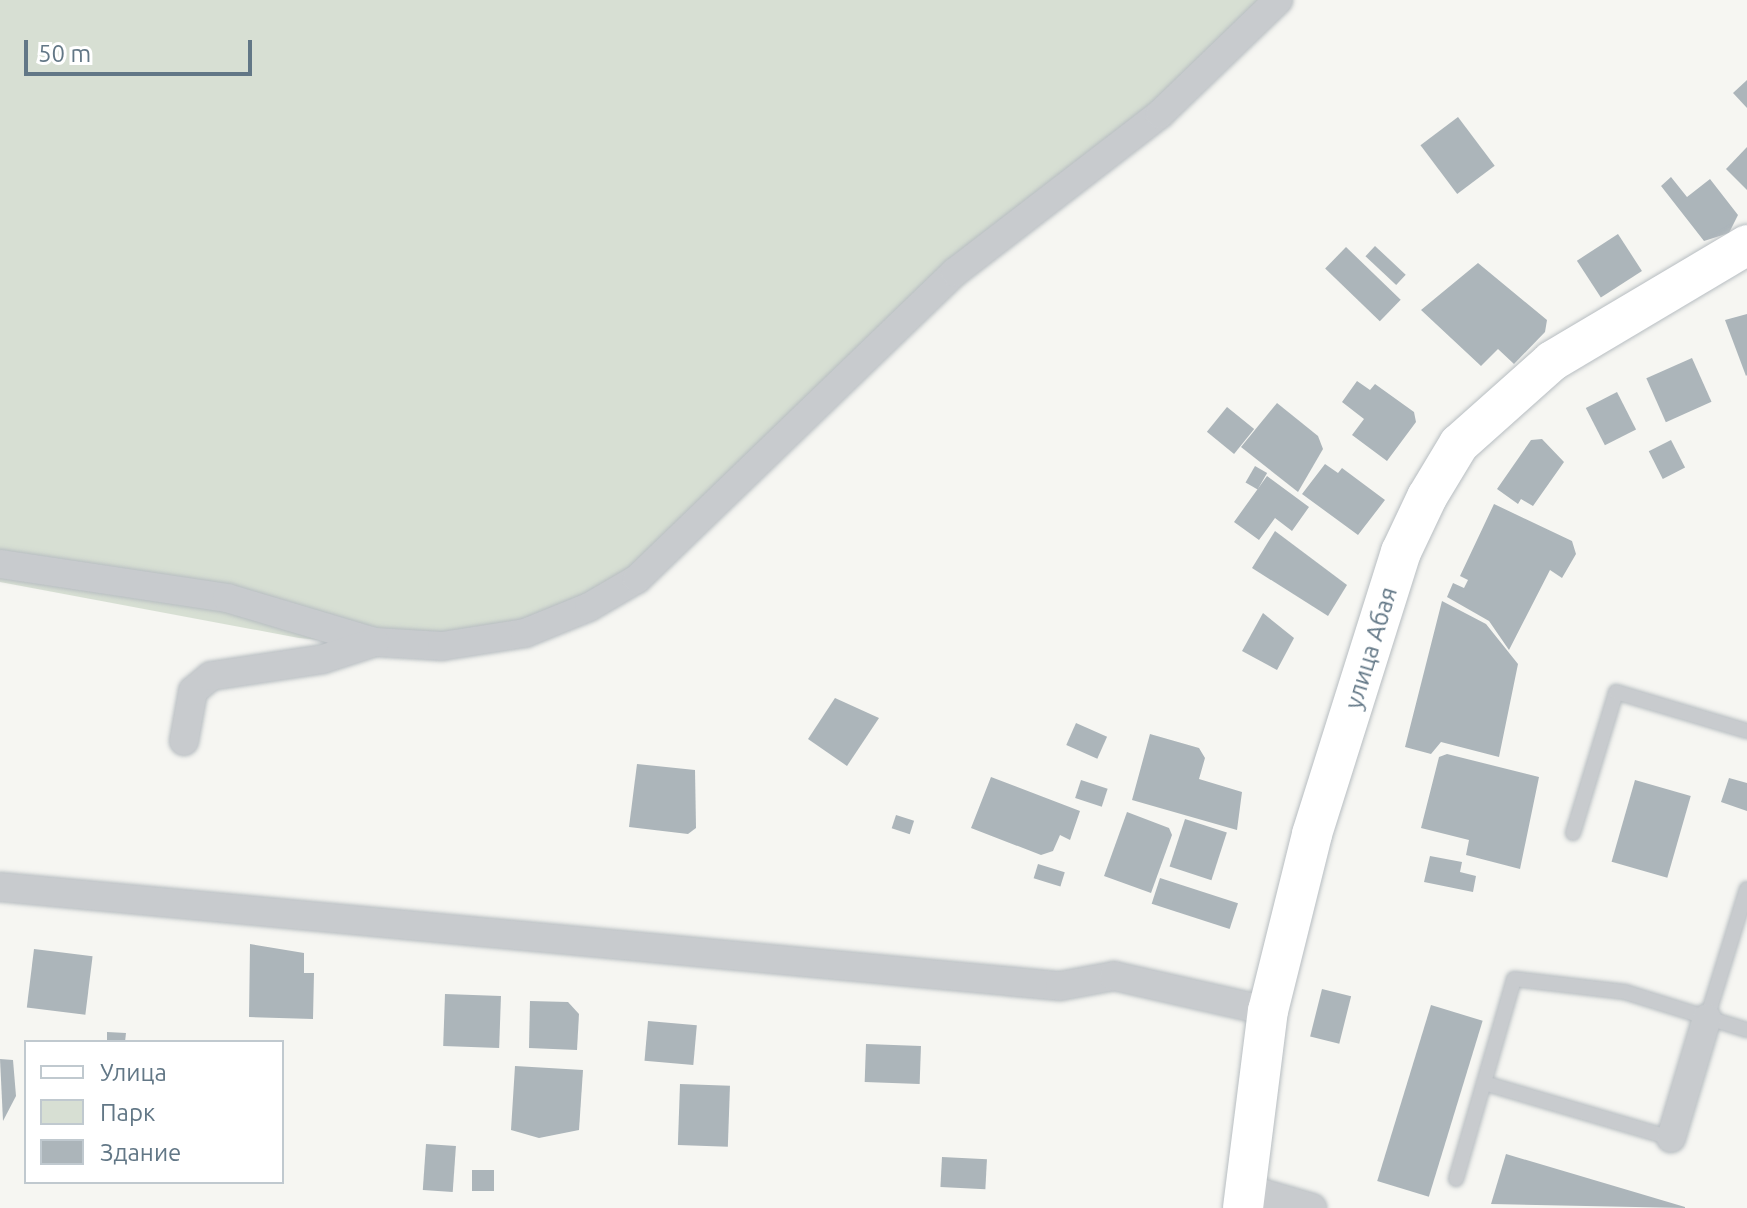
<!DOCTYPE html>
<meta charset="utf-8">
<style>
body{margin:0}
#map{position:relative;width:1747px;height:1208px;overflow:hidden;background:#f6f6f2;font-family:Ubuntu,sans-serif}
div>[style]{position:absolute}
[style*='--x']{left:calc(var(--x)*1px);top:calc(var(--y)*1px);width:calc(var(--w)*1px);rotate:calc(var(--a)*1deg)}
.green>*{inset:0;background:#d7dfd3}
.building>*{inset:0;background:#acb5ba;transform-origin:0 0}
.roads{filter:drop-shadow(0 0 2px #b7bdc1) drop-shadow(0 0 2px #b7bdc1)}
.service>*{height:14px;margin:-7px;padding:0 7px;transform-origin:7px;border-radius:7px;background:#c8cbce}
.minor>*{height:28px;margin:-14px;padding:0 14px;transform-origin:14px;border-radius:14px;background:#c8cbce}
.secondary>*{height:40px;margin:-20px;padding:0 20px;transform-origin:20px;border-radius:20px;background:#fff}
span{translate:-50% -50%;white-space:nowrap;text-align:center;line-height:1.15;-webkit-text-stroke:8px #fff;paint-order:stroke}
.street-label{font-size:24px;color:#627786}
.legend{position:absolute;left:24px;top:1040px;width:260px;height:144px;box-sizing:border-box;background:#fff;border:2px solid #c0c9cf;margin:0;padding:10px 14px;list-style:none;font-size:24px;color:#627786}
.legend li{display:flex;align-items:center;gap:16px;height:40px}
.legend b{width:40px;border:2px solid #c0c9cf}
.scale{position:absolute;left:24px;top:40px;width:228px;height:36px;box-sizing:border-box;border:4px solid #627786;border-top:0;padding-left:10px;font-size:24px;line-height:28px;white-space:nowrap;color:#627786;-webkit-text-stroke:6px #fff;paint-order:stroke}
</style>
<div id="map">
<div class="green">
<div style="clip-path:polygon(0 0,1271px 0,646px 569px,548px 618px,415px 649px,299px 638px,0 582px)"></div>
</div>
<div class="building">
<div style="clip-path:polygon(1747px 80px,1747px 108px,1733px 93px)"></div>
<div style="left:1458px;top:117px;width:61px;height:47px;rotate:53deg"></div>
<div style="clip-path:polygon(1747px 147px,1747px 190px,1726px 169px)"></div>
<div style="clip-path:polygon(1671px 177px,1687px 197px,1710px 179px,1738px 215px,1729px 233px,1704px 241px,1661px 186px)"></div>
<div style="left:1618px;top:234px;width:44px;height:49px;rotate:57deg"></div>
<div style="left:1375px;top:246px;width:42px;height:14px;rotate:43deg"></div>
<div style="left:1346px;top:247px;width:76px;height:30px;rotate:44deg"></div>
<div style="clip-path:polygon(1478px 263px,1547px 320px,1545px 332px,1514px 364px,1498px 349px,1481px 366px,1421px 310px)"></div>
<div style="clip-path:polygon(1747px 314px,1747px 375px,1746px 376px,1725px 320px)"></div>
<div style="left:1692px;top:358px;width:48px;height:50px;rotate:66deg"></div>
<div style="clip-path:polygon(1357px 381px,1370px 390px,1375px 384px,1414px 412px,1416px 422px,1387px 461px,1352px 435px,1364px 419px,1342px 402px)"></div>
<div style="left:1617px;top:392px;width:42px;height:35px;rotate:63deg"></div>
<div style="clip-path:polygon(1277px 403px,1318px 436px,1323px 449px,1298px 492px,1241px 447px)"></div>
<div style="left:1227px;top:407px;width:35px;height:32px;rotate:39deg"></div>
<div style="clip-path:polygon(1542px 439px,1564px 462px,1533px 506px,1521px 499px,1518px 504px,1497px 489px,1531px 440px)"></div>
<div style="left:1671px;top:440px;width:31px;height:25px;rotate:63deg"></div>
<div style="clip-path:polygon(1325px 464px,1338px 473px,1342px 468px,1385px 500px,1358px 535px,1302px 494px)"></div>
<div style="left:1255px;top:466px;width:14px;height:19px;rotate:30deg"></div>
<div style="clip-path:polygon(1267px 476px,1309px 507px,1292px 531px,1275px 518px,1259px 540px,1234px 522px)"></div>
<div style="clip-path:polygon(1494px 504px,1572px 541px,1576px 554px,1562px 578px,1550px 570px,1509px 650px,1489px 621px,1447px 597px,1453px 583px,1464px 588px,1468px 580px,1460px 576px)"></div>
<div style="clip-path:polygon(1275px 531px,1347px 585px,1328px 616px,1252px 568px)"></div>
<div style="clip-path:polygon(1442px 601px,1486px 624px,1518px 664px,1499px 757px,1441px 742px,1431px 754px,1405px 747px)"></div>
<div style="clip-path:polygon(1263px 613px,1294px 638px,1277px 670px,1242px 651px)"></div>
<div style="clip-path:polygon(835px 698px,879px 718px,847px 766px,808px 739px)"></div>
<div style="left:1076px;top:723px;width:34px;height:24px;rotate:24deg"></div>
<div style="clip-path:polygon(1150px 734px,1199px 748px,1205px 758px,1199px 779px,1242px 792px,1237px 830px,1132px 800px)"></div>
<div style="clip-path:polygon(1447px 754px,1539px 777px,1520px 869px,1466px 855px,1469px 840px,1421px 828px,1439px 757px)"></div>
<div style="clip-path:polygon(637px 764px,695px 770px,696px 828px,688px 834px,629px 827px)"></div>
<div style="clip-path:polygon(991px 777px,1080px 811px,1070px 840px,1060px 835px,1053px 851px,1041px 855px,971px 828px)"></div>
<div style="clip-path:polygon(1729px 778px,1747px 783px,1747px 811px,1721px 802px)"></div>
<div style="left:1081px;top:780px;width:28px;height:19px;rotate:18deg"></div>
<div style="left:1635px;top:780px;width:58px;height:85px;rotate:16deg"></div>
<div style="clip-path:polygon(1127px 812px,1169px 828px,1172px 835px,1151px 893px,1104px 876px)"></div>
<div style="left:896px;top:815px;width:19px;height:14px;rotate:18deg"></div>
<div style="left:1185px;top:819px;width:44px;height:50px;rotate:18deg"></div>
<div style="clip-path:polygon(1430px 856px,1462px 862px,1460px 872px,1476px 876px,1473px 892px,1424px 882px)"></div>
<div style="left:1038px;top:864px;width:28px;height:15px;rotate:17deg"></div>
<div style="left:1160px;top:878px;width:82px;height:27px;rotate:18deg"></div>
<div style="clip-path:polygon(250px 944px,304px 953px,304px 973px,314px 973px,313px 1019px,249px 1017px)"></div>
<div style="left:34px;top:949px;width:59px;height:59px;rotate:7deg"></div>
<div style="left:1322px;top:989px;width:30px;height:49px;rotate:14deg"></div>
<div style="left:445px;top:994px;width:56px;height:52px;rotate:2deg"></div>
<div style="clip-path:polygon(530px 1001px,568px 1002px,579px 1014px,577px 1050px,529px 1048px)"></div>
<div style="left:1431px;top:1005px;width:54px;height:184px;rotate:17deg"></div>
<div style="left:648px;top:1021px;width:49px;height:40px;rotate:5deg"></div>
<div style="clip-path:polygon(107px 1032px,126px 1033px,125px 1042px,107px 1042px)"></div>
<div style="left:866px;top:1044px;width:55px;height:38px;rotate:2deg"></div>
<div style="clip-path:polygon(0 1059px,13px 1060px,16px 1096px,3px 1121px)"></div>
<div style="clip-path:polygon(515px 1066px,583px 1070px,579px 1130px,539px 1138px,511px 1130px)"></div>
<div style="left:680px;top:1084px;width:50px;height:61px;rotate:2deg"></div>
<div style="left:426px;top:1144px;width:30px;height:46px;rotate:4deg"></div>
<div style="clip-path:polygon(1506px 1154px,1685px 1207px,1685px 1208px,1491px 1204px)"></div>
<div style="left:942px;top:1157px;width:45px;height:30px;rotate:3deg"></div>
<div style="left:494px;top:1170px;width:21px;height:22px;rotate:90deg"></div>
</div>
<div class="roads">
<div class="service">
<div style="--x:1573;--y:833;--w:147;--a:-73"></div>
<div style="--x:1616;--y:692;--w:137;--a:16.6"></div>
<div style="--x:1707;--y:1018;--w:135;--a:-72.8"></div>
<div style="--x:1484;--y:1083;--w:195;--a:16.4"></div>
<div style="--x:1456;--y:1179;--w:208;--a:-73.8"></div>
<div style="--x:1514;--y:979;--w:112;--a:6.7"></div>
<div style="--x:1625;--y:992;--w:128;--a:17.3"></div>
</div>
<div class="minor">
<div style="--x:0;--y:564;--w:230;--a:8.5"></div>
<div style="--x:227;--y:598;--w:154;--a:16.6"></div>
<div style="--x:375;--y:642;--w:67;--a:3.4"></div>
<div style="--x:442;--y:646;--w:84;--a:-8.9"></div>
<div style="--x:525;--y:633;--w:69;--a:-22.1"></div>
<div style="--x:589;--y:607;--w:56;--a:-30.3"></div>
<div style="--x:637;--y:579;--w:442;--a:-44"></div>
<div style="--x:955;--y:272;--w:259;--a:-37.6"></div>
<div style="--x:1160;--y:114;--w:164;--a:-44"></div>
<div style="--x:184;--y:741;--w:51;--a:-79.8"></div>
<div style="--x:193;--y:691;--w:23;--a:-40"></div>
<div style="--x:211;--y:676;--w:113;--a:-8.6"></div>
<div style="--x:323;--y:659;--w:55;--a:-18.1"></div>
<div style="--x:0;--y:887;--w:1065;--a:5.34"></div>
<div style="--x:1060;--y:986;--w:55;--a:-10.5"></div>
<div style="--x:1114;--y:976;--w:158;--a:12.8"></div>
<div style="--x:1671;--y:1138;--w:125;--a:-73.3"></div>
<div style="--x:1244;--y:1188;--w:71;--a:16.4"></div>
</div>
<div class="secondary">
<div style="--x:1243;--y:1208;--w:199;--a:-82.8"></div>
<div style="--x:1268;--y:1011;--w:182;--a:-76"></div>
<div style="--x:1312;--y:834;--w:296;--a:-72.5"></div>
<div style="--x:1401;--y:552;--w:61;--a:-64.7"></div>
<div style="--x:1427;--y:497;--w:62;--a:-58.9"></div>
<div style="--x:1459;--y:444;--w:125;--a:-41.7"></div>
<div style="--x:1552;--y:361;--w:227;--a:-30.7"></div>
</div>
</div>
<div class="street-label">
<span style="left:1371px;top:648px;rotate:-73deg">улица Абая</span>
</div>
<ul class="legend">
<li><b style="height:10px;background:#fff"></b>Улица</li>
<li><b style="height:22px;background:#d7dfd3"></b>Парк</li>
<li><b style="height:22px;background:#acb5ba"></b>Здание</li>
</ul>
<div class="scale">50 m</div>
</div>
